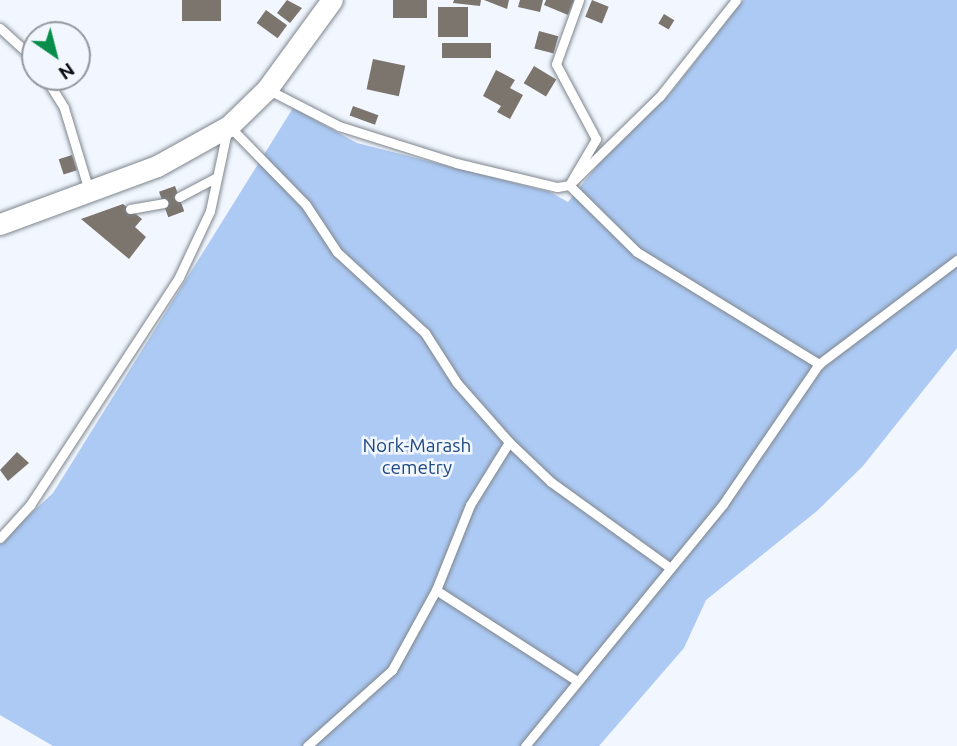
<!DOCTYPE html>
<style>
body{margin:0}
#map{position:relative;width:957px;height:746px;overflow:hidden;background:#f2f7ff;font-family:Ubuntu,sans-serif}
div>[style]{position:absolute}
[style*='--x']{left:calc(var(--x)*1px);top:calc(var(--y)*1px);width:calc(var(--w)*1px);rotate:calc(var(--a)*1deg)}
.green>*{inset:0;background:#adcaf4}
.building>*{inset:0;background:#7c756d;transform-origin:0 0}
.roads{filter:drop-shadow(0 0 2px #7e858d) drop-shadow(0 0 2px #7e858d)}
.service>*{height:9px;margin:-4.5px;padding:0 4.5px;transform-origin:4.5px;border-radius:4.5px;background:#fff}
.tertiary>*{height:21px;margin:-10.5px;padding:0 10.5px;transform-origin:10.5px;border-radius:10.5px;background:#fff}
span{translate:-50% -50%;white-space:nowrap;text-align:center;line-height:1.15;-webkit-text-stroke:5px #f2f7ff;paint-order:stroke}
.park-label{font-size:19px;color:#214a82}
.north{position:absolute;left:21px;top:21px;width:70px;height:70px;box-sizing:border-box;background:#f2f7ff;border:2px solid #95999f;border-radius:50%;rotate:145deg;font-size:19px;font-weight:700;line-height:28px;text-align:center;color:#0a0c0f}
.north::after{content:'';display:block;margin:auto;width:24px;height:32px;background:#088d4a;clip-path:polygon(50% 0,100% 100%,50% 72%,0 100%)}
</style>
<div id="map">
<div class="green">
<div style="clip-path:polygon(743px 0,957px 0,957px 348px,863px 466px,817px 511px,706px 600px,684px 648px,599px 746px,53px 746px,0 715px,0 542px,53px 493px,293px 108px,357px 143px,550px 192px,568px 202px,613px 146px,669px 95px)"></div>
</div>
<div class="building">
<div style="left:182px;top:0;width:39px;height:21px"></div>
<div style="clip-path:polygon(287px 0,302px 8px,290px 23px,277px 13px)"></div>
<div style="left:393px;top:0;width:34px;height:18px"></div>
<div style="clip-path:polygon(454px 0,481px 0,480px 6px,453px 3px)"></div>
<div style="clip-path:polygon(484px 0,509px 0,507px 9px)"></div>
<div style="clip-path:polygon(520px 0,543px 0,540px 12px,518px 7px)"></div>
<div style="clip-path:polygon(546px 0,574px 0,568px 15px,544px 5px)"></div>
<div style="left:592px;top:0;width:18px;height:18px;rotate:22deg"></div>
<div style="left:438px;top:7px;width:30px;height:30px"></div>
<div style="left:266px;top:10px;width:26px;height:16px;rotate:36deg"></div>
<div style="left:664px;top:14px;width:12px;height:11px;rotate:31deg"></div>
<div style="left:539px;top:31px;width:20px;height:18px;rotate:15deg"></div>
<div style="left:442px;top:43px;width:49px;height:15px"></div>
<div style="left:373px;top:59px;width:33px;height:31px;rotate:12deg"></div>
<div style="left:534px;top:66px;width:26px;height:20px;rotate:31deg"></div>
<div style="clip-path:polygon(496px 70px,515px 80px,510px 88px,523px 95px,510px 119px,497px 112px,501px 106px,483px 96px)"></div>
<div style="left:353px;top:106px;width:27px;height:10px;rotate:20deg"></div>
<div style="left:72px;top:155px;width:16px;height:14px;rotate:72deg"></div>
<div style="left:175px;top:186px;width:27px;height:17px;rotate:70deg"></div>
<div style="clip-path:polygon(123px 204px,142px 219px,135px 227px,146px 237px,129px 259px,81px 219px)"></div>
<div style="clip-path:polygon(17px 452px,29px 463px,8px 481px,0 470px)"></div>
</div>
<div class="roads">
<div class="service">
<div style="--x:579;--y:0;--w:68;--a:109.8"></div>
<div style="--x:556;--y:64;--w:85;--a:61.9"></div>
<div style="--x:596;--y:139;--w:53;--a:120.4"></div>
<div style="--x:569;--y:185;--w:95;--a:44.6"></div>
<div style="--x:637;--y:252;--w:214;--a:31.6"></div>
<div style="--x:0;--y:28;--w:47;--a:42.4"></div>
<div style="--x:45;--y:77;--w:36;--a:58"></div>
<div style="--x:64;--y:108;--w:87;--a:73.2"></div>
<div style="--x:267;--y:89;--w:81;--a:27.2"></div>
<div style="--x:339;--y:126;--w:123;--a:17.5"></div>
<div style="--x:456;--y:163;--w:104;--a:13.4"></div>
<div style="--x:557;--y:187;--w:12;--a:-9"></div>
<div style="--x:569;--y:185;--w:127;--a:-44.4"></div>
<div style="--x:660;--y:96;--w:122;--a:-51.6"></div>
<div style="--x:229;--y:126;--w:110;--a:45.7"></div>
<div style="--x:306;--y:205;--w:56;--a:56.6"></div>
<div style="--x:337;--y:252;--w:120;--a:42.6"></div>
<div style="--x:425;--y:333;--w:59;--a:57.4"></div>
<div style="--x:457;--y:383;--w:79;--a:48.6"></div>
<div style="--x:509;--y:442;--w:58;--a:43.6"></div>
<div style="--x:551;--y:482;--w:145;--a:35.8"></div>
<div style="--x:179;--y:197;--w:43;--a:-27.8"></div>
<div style="--x:130;--y:209;--w:34;--a:-10"></div>
<div style="--x:0;--y:538;--w:45;--a:-47.7"></div>
<div style="--x:30;--y:505;--w:272;--a:-56.8"></div>
<div style="--x:179;--y:277;--w:73;--a:-64.8"></div>
<div style="--x:210;--y:211;--w:82;--a:-78"></div>
<div style="--x:436;--y:590;--w:168;--a:32.8"></div>
<div style="--x:307;--y:746;--w:114;--a:-41.8"></div>
<div style="--x:392;--y:670;--w:91;--a:-61.2"></div>
<div style="--x:436;--y:590;--w:92;--a:-68.2"></div>
<div style="--x:470;--y:505;--w:74;--a:-58.2"></div>
<div style="--x:525;--y:746;--w:313;--a:-50.7"></div>
<div style="--x:723;--y:504;--w:170;--a:-55.6"></div>
<div style="--x:819;--y:364;--w:173;--a:-37"></div>
</div>
<div class="tertiary">
<div style="--x:0;--y:224;--w:167;--a:-20.3"></div>
<div style="--x:157;--y:166;--w:82;--a:-29.1"></div>
<div style="--x:229;--y:126;--w:53;--a:-44.2"></div>
<div style="--x:267;--y:89;--w:110;--a:-53.9"></div>
</div>
</div>
<div class="park-label">
<span style="left:417px;top:457px">Nork-Marash<br>cemetry</span>
</div>
<div class="north">N</div>
</div>
